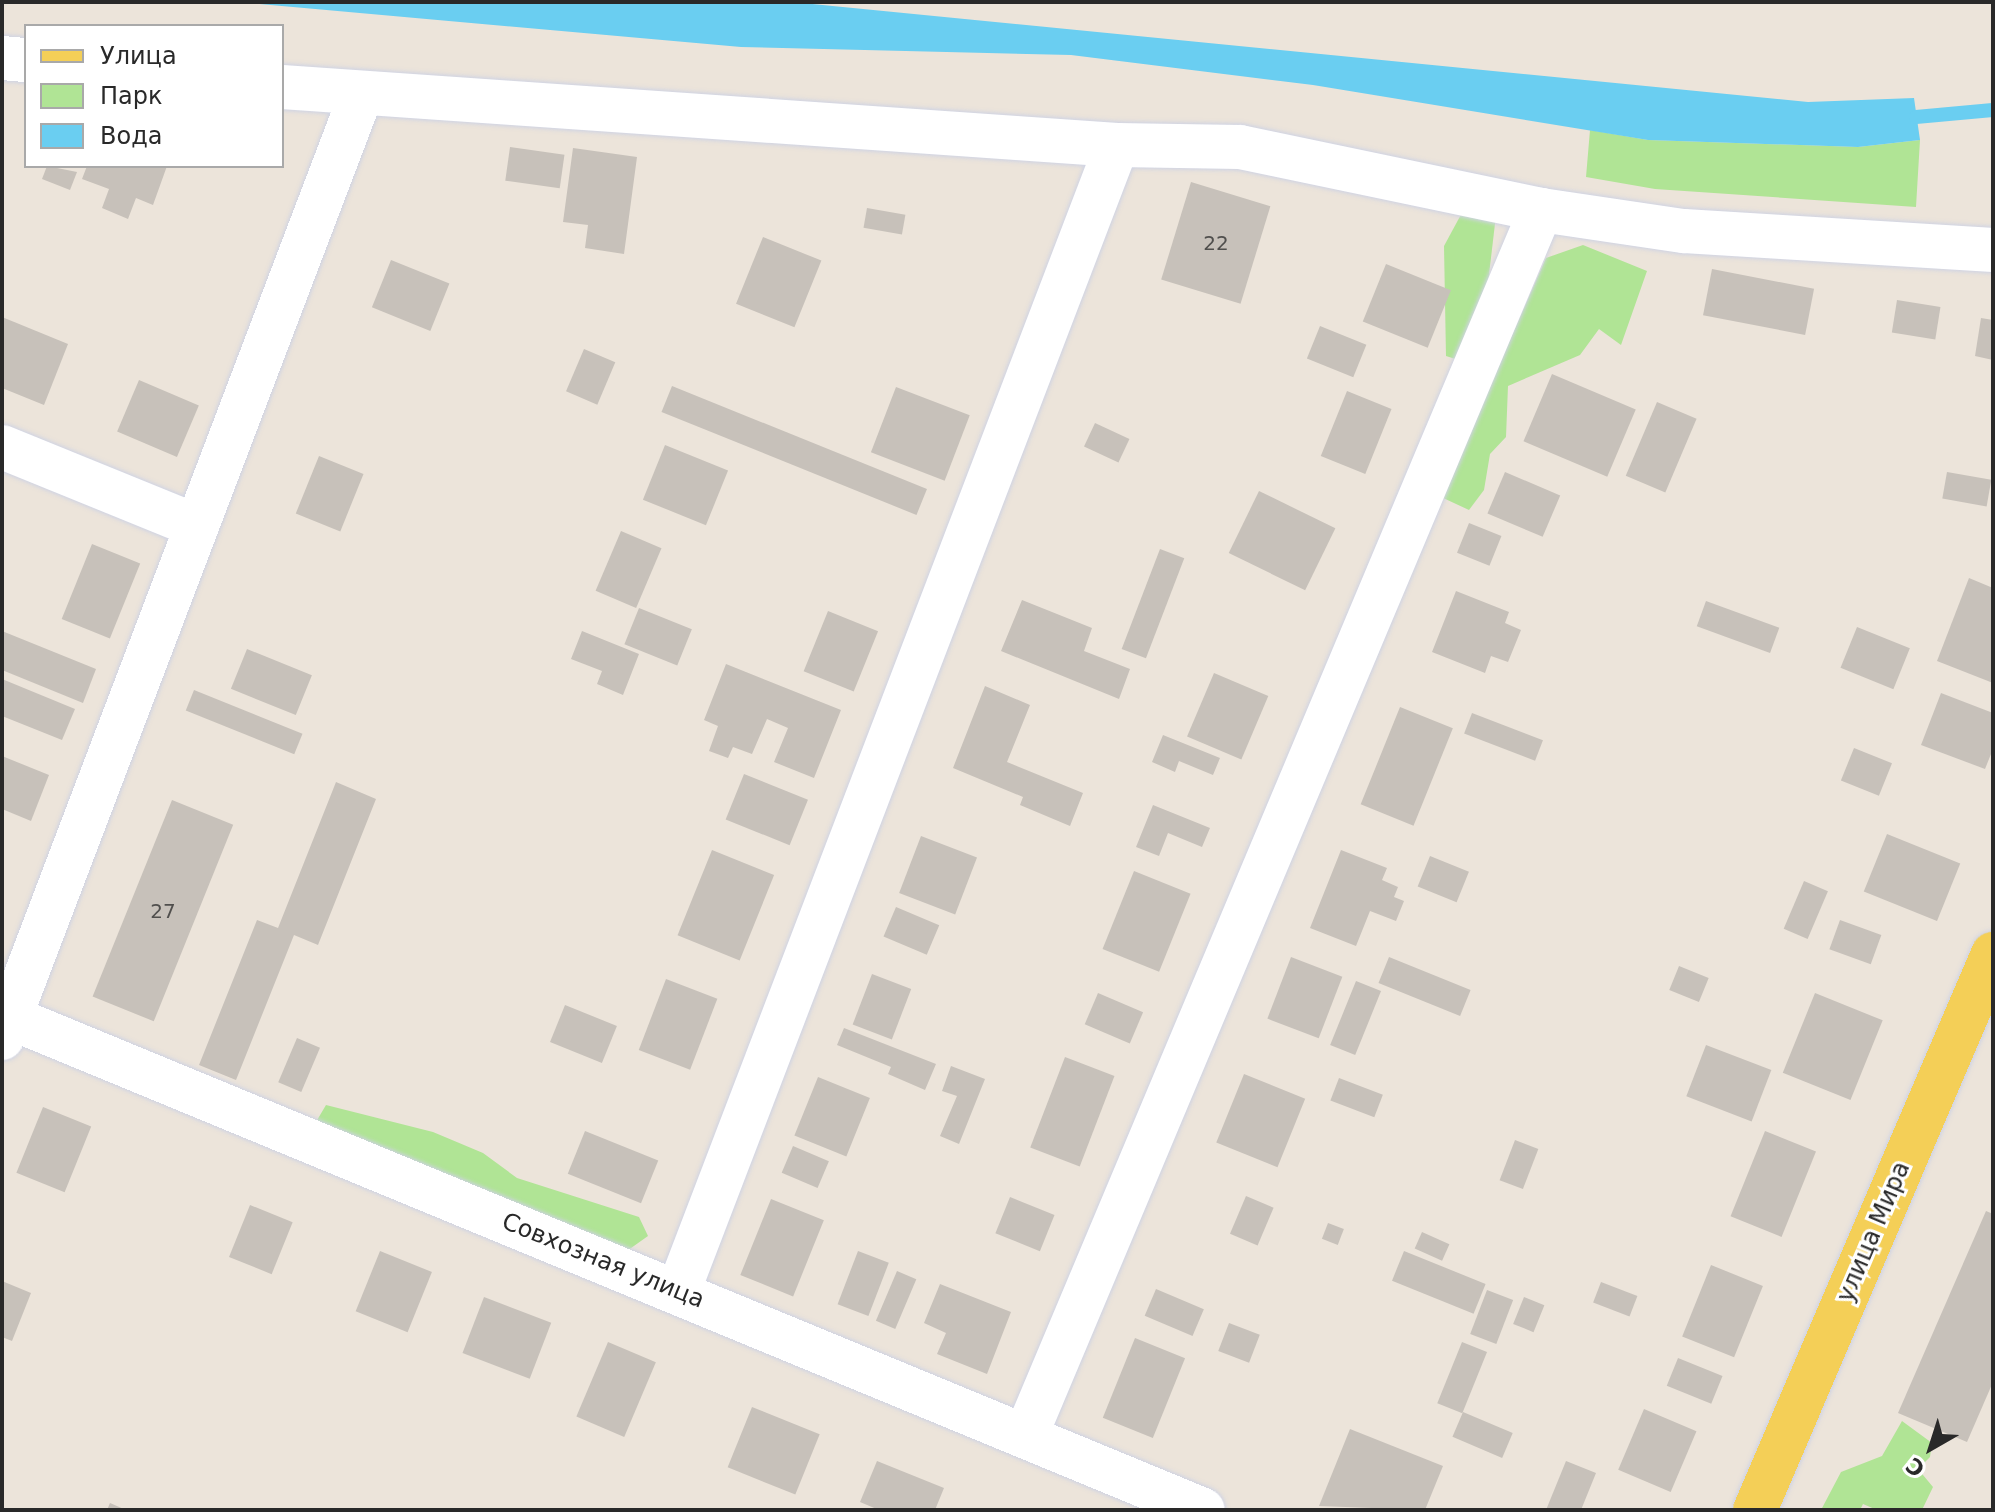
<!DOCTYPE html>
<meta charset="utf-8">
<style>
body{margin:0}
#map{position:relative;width:1995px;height:1512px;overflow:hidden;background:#ece4da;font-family:"DejaVu Sans",sans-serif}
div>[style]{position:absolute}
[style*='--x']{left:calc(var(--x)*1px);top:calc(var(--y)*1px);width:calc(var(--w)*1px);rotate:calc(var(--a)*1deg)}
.green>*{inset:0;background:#b0e495}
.water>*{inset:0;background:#6acef1}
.stream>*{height:14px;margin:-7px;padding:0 7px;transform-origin:7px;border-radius:7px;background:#6acef1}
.building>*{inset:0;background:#c7c1ba;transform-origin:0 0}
.roads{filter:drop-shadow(0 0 2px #cfd3e3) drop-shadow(0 0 2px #cfd3e3)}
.minor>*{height:44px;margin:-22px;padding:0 22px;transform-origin:22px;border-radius:22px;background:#fff}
.major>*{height:44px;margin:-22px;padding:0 22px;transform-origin:22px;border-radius:22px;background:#f4cf57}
span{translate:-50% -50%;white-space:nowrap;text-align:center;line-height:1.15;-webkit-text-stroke:6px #fff;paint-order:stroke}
.number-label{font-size:20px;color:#504f4d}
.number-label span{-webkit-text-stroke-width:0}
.street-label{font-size:24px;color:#292929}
.frame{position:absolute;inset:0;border:4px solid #292929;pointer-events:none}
.legend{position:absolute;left:24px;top:24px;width:260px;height:144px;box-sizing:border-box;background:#fff;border:2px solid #a9a9a9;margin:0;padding:10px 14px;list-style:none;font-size:24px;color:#292929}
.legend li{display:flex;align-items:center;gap:16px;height:40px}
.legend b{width:40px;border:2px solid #a9a9a9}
.north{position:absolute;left:1891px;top:1408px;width:80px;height:80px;-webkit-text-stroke:6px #fff;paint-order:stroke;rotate:219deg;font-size:22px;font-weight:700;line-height:32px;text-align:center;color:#292929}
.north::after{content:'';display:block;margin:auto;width:28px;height:36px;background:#292929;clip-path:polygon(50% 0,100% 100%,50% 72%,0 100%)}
</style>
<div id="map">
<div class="green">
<div style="clip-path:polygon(1590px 130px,1648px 140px,1858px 147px,1920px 140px,1916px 207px,1655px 189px,1586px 177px)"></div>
<div style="clip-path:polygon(1464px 209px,1496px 215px,1487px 292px,1468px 363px,1446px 356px,1444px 246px)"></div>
<div style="clip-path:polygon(1583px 245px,1647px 271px,1621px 345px,1599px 329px,1580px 355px,1508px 386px,1506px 437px,1490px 454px,1484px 490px,1469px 510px,1441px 497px,1546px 258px)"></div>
<div style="clip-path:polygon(326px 1105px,433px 1132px,483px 1153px,517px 1178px,639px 1217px,648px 1236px,624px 1253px,313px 1127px)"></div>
<div style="clip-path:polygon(1902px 1421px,1932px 1443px,1930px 1457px,1918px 1469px,1933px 1487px,1922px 1510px,1877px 1510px,1863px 1504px,1860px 1510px,1821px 1510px,1841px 1472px,1882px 1456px)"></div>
</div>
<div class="water">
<div style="clip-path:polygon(236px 2px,792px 2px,1808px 102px,1914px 98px,1920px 140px,1858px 147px,1648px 140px,1313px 85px,1071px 55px,741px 47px)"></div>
</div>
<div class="stream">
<div style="--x:1916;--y:117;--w:77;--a:-5.2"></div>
</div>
<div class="building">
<div style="left:510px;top:147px;width:55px;height:34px;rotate:8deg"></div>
<div style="clip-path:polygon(573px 148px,637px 157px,624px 254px,585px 248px,588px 225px,563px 222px)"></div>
<div style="clip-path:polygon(47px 166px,77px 172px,70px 190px,42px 179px)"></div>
<div style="clip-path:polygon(87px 166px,167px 166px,153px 205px,136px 198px,128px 219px,102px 208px,109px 189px,82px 179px)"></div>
<div style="left:1191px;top:182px;width:83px;height:102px;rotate:17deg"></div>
<div style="left:867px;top:208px;width:39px;height:20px;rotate:10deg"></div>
<div style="left:763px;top:237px;width:63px;height:72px;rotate:22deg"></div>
<div style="left:391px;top:260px;width:63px;height:51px;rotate:22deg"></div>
<div style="left:1386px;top:264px;width:70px;height:62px;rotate:22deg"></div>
<div style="left:1712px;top:269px;width:104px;height:47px;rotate:11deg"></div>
<div style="left:1897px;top:300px;width:44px;height:33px;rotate:9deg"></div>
<div style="clip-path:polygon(2px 317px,68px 344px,44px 405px,2px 388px)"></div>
<div style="clip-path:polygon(1981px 318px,1993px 320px,1993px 360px,1975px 356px)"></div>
<div style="left:1320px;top:326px;width:50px;height:35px;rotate:22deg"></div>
<div style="left:584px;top:349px;width:34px;height:46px;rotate:23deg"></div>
<div style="left:1552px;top:374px;width:91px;height:73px;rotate:23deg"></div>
<div style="left:139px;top:380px;width:65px;height:56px;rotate:23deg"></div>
<div style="left:672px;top:386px;width:275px;height:28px;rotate:22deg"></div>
<div style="left:896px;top:387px;width:79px;height:70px;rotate:21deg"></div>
<div style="left:1347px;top:391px;width:48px;height:70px;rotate:22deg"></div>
<div style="left:1657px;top:402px;width:43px;height:80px;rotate:23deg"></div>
<div style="left:1095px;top:423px;width:38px;height:26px;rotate:25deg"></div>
<div style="left:665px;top:445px;width:68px;height:59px;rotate:22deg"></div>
<div style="left:319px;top:456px;width:48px;height:62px;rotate:22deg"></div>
<div style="left:1505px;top:472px;width:60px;height:45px;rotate:23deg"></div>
<div style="left:1947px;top:472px;width:45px;height:27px;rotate:10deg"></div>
<div style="left:1259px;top:491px;width:85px;height:69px;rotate:26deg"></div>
<div style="left:1469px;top:523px;width:35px;height:32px;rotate:22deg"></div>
<div style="left:621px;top:531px;width:44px;height:65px;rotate:23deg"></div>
<div style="left:92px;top:544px;width:52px;height:81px;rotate:22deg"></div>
<div style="left:1160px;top:549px;width:26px;height:107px;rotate:21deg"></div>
<div style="clip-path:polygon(1969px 578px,1993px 588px,1993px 683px,1937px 661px)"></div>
<div style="clip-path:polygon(1456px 591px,1509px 612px,1505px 623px,1521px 630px,1508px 662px,1491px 656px,1485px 673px,1432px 652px)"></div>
<div style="clip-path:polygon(1022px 600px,1092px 628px,1084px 651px,1130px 669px,1119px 699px,1001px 651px)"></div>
<div style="left:1706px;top:601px;width:78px;height:27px;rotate:20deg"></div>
<div style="left:639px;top:608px;width:57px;height:39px;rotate:22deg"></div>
<div style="left:828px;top:611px;width:54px;height:65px;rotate:22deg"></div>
<div style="left:1857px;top:627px;width:57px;height:44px;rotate:22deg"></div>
<div style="clip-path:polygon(2px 631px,96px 669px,83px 703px,2px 670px)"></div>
<div style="clip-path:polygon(582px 631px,639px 654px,623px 695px,597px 684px,602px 671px,571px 659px)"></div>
<div style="left:247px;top:649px;width:70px;height:43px;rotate:22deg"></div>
<div style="clip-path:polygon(726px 664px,841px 710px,814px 778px,774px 762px,788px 728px,767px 719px,752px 754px,733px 747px,728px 758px,709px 751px,718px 726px,704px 720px)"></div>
<div style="left:1214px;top:673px;width:59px;height:69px;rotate:23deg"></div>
<div style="clip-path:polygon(2px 679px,75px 709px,62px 740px,2px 716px)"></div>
<div style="clip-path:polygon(985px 686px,1030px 705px,1007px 762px,1083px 793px,1070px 826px,1020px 805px,1023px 797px,953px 768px)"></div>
<div style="left:194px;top:690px;width:117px;height:22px;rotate:22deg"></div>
<div style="clip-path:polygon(1941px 693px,1993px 713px,1993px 749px,1985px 769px,1921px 745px)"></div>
<div style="left:1400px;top:707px;width:57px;height:105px;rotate:22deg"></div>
<div style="left:1472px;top:713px;width:76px;height:22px;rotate:21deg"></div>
<div style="clip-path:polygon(1163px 735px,1220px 758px,1213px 775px,1179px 761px,1175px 772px,1152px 762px)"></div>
<div style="left:1854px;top:748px;width:41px;height:35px;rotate:22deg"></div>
<div style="clip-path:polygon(2px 756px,49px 775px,31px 821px,2px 809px)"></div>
<div style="left:744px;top:774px;width:69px;height:49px;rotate:22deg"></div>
<div style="clip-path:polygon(336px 782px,376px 799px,318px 945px,294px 935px,236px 1080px,199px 1065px,257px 920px,278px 928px)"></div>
<div style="left:172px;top:800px;width:66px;height:212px;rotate:22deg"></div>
<div style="clip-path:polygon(1153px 805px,1210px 828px,1202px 847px,1168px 833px,1159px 856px,1136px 847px)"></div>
<div style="left:1887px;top:834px;width:79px;height:62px;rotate:22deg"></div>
<div style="left:921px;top:836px;width:60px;height:61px;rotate:21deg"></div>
<div style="left:712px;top:850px;width:67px;height:92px;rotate:22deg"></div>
<div style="clip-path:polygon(1341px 850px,1387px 868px,1382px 880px,1398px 887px,1394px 897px,1404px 901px,1396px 921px,1370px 911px,1356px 946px,1310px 928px)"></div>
<div style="left:1430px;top:856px;width:42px;height:33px;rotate:22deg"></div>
<div style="left:1134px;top:871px;width:61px;height:84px;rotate:22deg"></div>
<div style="left:1804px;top:881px;width:26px;height:52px;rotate:23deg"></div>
<div style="left:896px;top:907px;width:47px;height:32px;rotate:23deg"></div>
<div style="left:1840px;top:920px;width:44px;height:31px;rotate:20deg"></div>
<div style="left:1291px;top:957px;width:55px;height:66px;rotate:21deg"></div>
<div style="left:1389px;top:957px;width:88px;height:28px;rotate:22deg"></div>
<div style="left:1679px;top:966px;width:32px;height:26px;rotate:22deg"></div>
<div style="left:872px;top:974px;width:42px;height:54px;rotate:21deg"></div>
<div style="left:666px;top:979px;width:55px;height:76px;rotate:21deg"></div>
<div style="left:1356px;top:981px;width:27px;height:69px;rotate:22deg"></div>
<div style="left:1098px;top:993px;width:49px;height:34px;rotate:23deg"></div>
<div style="left:1815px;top:993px;width:73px;height:86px;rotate:22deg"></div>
<div style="left:565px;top:1005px;width:56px;height:40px;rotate:22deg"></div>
<div style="clip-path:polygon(844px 1028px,936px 1064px,925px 1090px,888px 1074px,891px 1067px,837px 1045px)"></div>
<div style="left:297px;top:1038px;width:25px;height:48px;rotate:23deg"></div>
<div style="left:1706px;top:1045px;width:70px;height:55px;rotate:21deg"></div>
<div style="left:1065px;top:1057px;width:53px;height:97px;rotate:21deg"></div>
<div style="clip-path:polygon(951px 1066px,985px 1079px,959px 1144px,940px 1136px,957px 1096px,942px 1091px)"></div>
<div style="left:1244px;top:1074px;width:66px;height:74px;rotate:22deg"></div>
<div style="left:818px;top:1077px;width:56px;height:63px;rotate:22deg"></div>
<div style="left:1339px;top:1078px;width:47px;height:24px;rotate:21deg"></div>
<div style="left:43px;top:1107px;width:52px;height:71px;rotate:22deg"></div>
<div style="left:585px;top:1131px;width:79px;height:46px;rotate:22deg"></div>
<div style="left:1765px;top:1131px;width:55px;height:92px;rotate:22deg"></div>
<div style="left:1515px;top:1140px;width:25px;height:43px;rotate:21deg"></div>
<div style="left:793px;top:1146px;width:39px;height:29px;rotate:23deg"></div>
<div style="left:1246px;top:1196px;width:30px;height:41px;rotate:23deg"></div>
<div style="left:1010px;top:1197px;width:48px;height:39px;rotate:22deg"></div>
<div style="left:771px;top:1199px;width:57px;height:82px;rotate:22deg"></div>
<div style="left:250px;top:1205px;width:46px;height:56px;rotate:22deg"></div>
<div style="clip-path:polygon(1986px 1211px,1993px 1214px,1993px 1382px,1967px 1442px,1898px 1413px)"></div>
<div style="left:1328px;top:1223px;width:17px;height:17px;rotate:21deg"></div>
<div style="left:1422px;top:1232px;width:30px;height:18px;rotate:24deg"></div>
<div style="left:380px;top:1251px;width:56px;height:65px;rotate:22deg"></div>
<div style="left:858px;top:1251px;width:33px;height:57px;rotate:21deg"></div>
<div style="left:1404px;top:1251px;width:88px;height:32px;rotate:22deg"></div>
<div style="left:1711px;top:1265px;width:56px;height:77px;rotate:22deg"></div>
<div style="left:897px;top:1271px;width:21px;height:54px;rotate:23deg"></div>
<div style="clip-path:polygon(2px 1281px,31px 1293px,12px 1341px,2px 1337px)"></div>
<div style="left:1601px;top:1282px;width:39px;height:22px;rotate:21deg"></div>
<div style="clip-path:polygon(940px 1284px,1011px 1312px,987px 1374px,937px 1354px,946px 1333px,924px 1323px)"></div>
<div style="left:1156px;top:1289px;width:52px;height:29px;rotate:23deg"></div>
<div style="left:1487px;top:1290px;width:28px;height:47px;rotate:21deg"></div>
<div style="left:484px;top:1297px;width:72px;height:60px;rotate:21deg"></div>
<div style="left:1524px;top:1297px;width:22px;height:29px;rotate:22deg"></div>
<div style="left:1229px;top:1323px;width:33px;height:30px;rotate:21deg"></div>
<div style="left:1135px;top:1338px;width:54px;height:86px;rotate:22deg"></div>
<div style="left:608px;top:1342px;width:52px;height:81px;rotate:23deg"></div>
<div style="left:1462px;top:1342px;width:27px;height:66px;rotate:22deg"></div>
<div style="left:1678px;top:1358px;width:48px;height:30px;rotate:22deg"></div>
<div style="left:752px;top:1407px;width:73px;height:65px;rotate:22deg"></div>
<div style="left:1644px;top:1409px;width:57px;height:66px;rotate:23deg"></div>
<div style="left:1463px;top:1412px;width:54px;height:27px;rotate:23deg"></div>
<div style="clip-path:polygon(1350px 1429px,1443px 1466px,1425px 1510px,1319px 1506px)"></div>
<div style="clip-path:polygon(877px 1461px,944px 1488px,935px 1510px,879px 1510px,860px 1502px)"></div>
<div style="clip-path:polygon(1566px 1461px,1596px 1473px,1581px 1510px,1546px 1510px)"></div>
<div style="clip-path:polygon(110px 1503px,126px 1510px,107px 1510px)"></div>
</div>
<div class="roads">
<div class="minor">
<div style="--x:2;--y:58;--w:24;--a:5"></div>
<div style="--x:282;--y:87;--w:837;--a:3.97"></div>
<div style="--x:1117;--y:145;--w:123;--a:0.9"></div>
<div style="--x:1240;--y:147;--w:308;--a:11.8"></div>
<div style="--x:1541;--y:210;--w:145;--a:8.4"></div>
<div style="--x:1684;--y:231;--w:310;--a:3.5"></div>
<div style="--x:2;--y:447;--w:210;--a:22.1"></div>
<div style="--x:2;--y:1014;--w:1299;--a:22.44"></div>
<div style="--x:2;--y:1038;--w:1009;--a:-69.16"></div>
<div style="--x:678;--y:1292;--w:1228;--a:-69.06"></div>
<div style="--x:1026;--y:1435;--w:1329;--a:-67.2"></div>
</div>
<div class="major">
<div style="--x:1755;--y:1510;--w:605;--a:-66.83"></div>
</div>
</div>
<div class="number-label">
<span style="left:1216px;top:243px">22</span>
<span style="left:163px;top:911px">27</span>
</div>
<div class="street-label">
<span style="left:1874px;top:1232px;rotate:-67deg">улица Мира</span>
<span style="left:603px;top:1261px;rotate:22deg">Совхозная улица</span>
</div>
<div class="frame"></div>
<ul class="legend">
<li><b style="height:10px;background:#f4cf57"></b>Улица</li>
<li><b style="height:22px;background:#b0e495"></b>Парк</li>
<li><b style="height:22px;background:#6acef1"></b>Вода</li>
</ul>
<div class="north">С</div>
</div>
